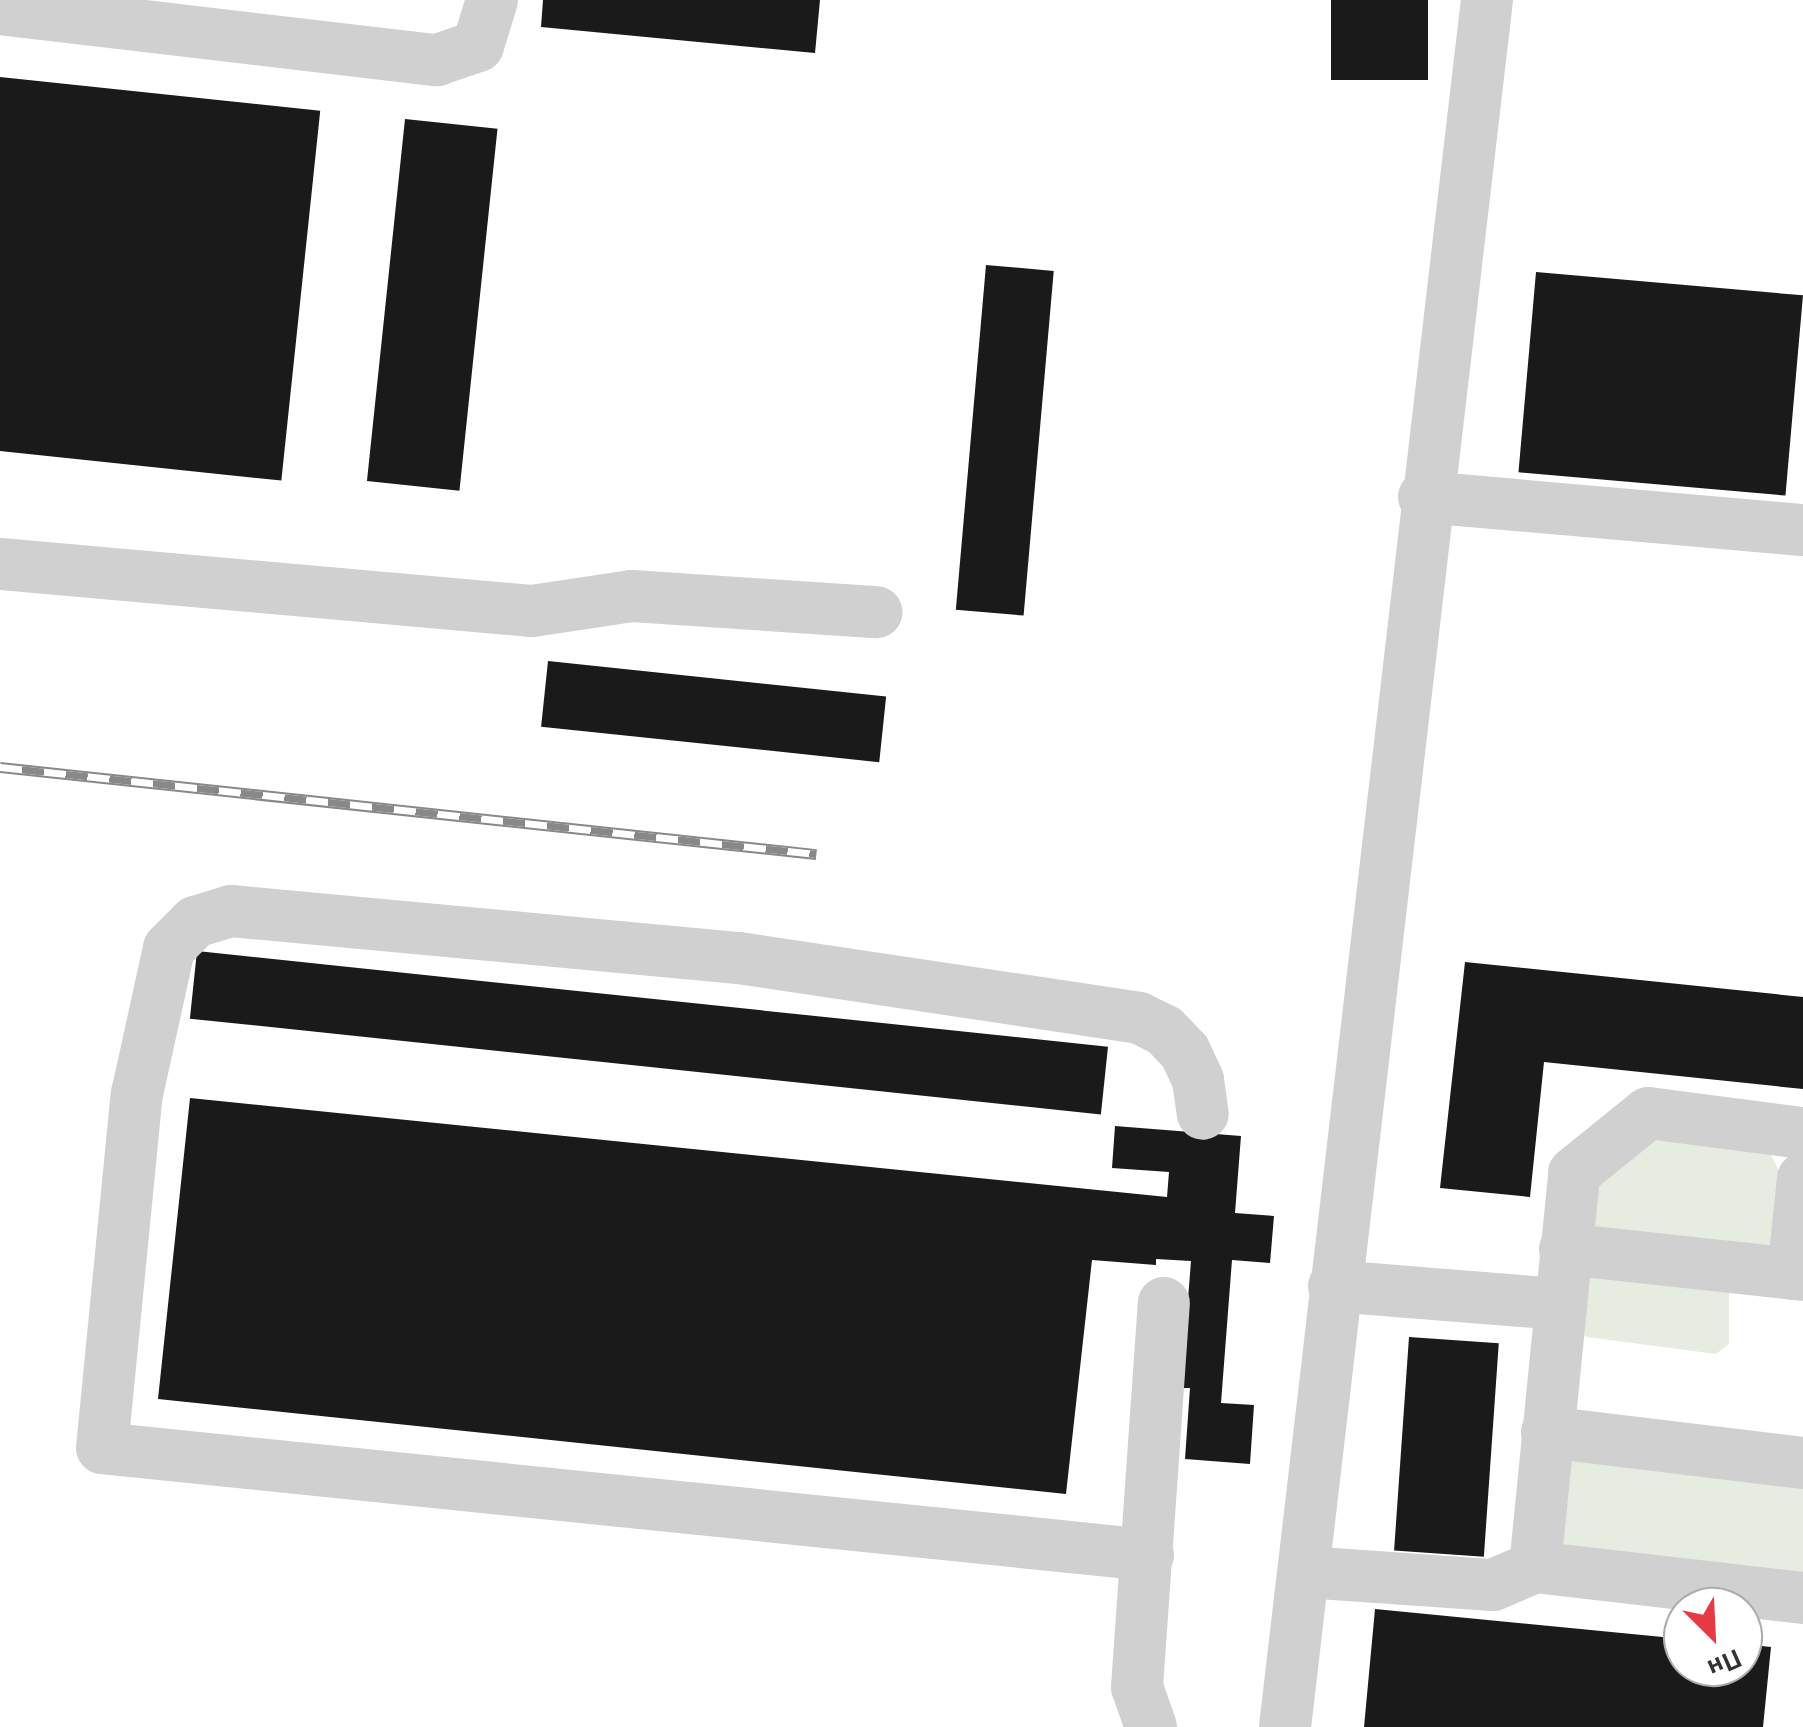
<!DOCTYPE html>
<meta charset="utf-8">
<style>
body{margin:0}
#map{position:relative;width:1803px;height:1727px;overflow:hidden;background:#fff;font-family:"Alegreya Sans",sans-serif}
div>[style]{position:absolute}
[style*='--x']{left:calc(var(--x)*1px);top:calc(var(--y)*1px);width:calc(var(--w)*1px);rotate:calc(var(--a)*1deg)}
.green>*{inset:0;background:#e6ecdf}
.building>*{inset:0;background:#1a1a1a;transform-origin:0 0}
.minor>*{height:52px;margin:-26px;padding:0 26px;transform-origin:26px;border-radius:26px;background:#d0d0d0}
.rail>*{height:11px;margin-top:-5.5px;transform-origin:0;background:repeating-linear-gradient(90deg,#fff 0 22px,#888 0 44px);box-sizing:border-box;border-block:2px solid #888}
span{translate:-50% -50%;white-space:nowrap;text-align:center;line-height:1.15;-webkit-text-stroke:10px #fff;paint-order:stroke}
.north{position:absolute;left:1663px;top:1587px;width:100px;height:100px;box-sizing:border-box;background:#fff;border:2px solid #adadad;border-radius:50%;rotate:156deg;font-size:28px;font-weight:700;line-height:40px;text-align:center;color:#333}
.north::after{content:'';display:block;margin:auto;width:35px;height:45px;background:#e63946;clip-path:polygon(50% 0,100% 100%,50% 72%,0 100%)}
</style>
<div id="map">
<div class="green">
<div style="clip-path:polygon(1665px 1136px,1770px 1153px,1783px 1179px,1777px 1255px,1587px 1233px,1592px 1191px,1644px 1144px)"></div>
<div style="clip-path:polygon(1587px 1275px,1729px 1290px,1729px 1344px,1716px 1354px,1587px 1337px,1580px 1332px)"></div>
<div style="clip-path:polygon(1575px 1456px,1803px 1477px,1803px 1581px,1565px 1548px,1559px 1532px,1567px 1467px)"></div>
</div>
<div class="building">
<div style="clip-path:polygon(543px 0,820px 0,815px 53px,541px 27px)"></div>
<div style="left:1331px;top:0;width:97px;height:80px"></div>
<div style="left:0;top:77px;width:322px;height:372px;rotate:6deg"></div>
<div style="left:405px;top:119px;width:93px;height:364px;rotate:6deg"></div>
<div style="left:986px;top:265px;width:68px;height:346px;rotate:5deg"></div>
<div style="left:1536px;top:272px;width:268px;height:201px;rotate:5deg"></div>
<div style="left:548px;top:661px;width:340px;height:66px;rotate:6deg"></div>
<div style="left:197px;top:951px;width:916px;height:68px;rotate:6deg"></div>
<div style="clip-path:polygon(1465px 962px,1803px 997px,1803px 1089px,1544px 1062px,1530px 1197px,1440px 1188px)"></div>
<div style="clip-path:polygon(190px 1098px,1167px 1197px,1169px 1172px,1112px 1168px,1115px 1126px,1241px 1136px,1235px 1213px,1274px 1216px,1270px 1263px,1232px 1260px,1221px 1403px,1254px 1405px,1250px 1464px,1185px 1459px,1190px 1388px,1181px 1388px,1191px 1261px,1156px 1259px,1156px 1265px,1092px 1260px,1066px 1494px,158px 1399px)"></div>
<div style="left:1409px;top:1337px;width:90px;height:214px;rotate:4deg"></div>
<div style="clip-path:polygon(1375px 1609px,1683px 1639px,1683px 1667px,1743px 1667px,1743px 1644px,1771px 1647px,1763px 1727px,1364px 1727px)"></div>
</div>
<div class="minor">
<div style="--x:0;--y:9;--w:440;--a:6.7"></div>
<div style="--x:437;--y:60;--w:43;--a:-18.9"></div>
<div style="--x:478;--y:46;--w:48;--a:-73.1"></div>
<div style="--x:1424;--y:497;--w:380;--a:5"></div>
<div style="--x:0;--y:564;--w:534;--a:5.05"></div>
<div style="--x:532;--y:611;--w:101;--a:-8.5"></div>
<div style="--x:632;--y:596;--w:245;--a:3.8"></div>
<div style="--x:1565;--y:1249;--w:239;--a:6.2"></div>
<div style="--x:1793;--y:1274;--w:96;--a:-84"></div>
<div style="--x:1334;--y:1286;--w:226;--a:4.6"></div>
<div style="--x:1547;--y:1432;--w:258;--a:6.9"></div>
<div style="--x:1148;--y:1555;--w:1051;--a:-174.16"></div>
<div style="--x:102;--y:1448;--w:356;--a:-84.4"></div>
<div style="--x:137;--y:1094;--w:149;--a:-77.6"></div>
<div style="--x:169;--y:948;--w:37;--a:-45"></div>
<div style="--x:195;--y:922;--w:38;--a:-17"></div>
<div style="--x:231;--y:911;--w:510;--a:5.29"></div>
<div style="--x:739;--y:958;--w:404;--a:8.5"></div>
<div style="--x:1139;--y:1018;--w:28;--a:26"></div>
<div style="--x:1164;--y:1030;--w:30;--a:46"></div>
<div style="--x:1185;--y:1052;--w:31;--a:65"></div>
<div style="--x:1198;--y:1080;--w:34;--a:82"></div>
<div style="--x:1535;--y:1567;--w:396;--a:-84.3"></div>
<div style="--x:1574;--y:1173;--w:95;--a:-39"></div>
<div style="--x:1648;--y:1113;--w:156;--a:7.4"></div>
<div style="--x:1305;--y:1572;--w:188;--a:4"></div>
<div style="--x:1493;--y:1585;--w:46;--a:-23.2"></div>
<div style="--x:1535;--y:1567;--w:270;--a:6.6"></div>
<div style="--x:1151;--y:1727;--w:42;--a:-109.3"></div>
<div style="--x:1137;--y:1687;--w:385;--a:-86"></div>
<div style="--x:1285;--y:1727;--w:1739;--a:-83.33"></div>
</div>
<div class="rail">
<div style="--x:0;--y:767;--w:821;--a:6.09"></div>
</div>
<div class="north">Пн</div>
</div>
